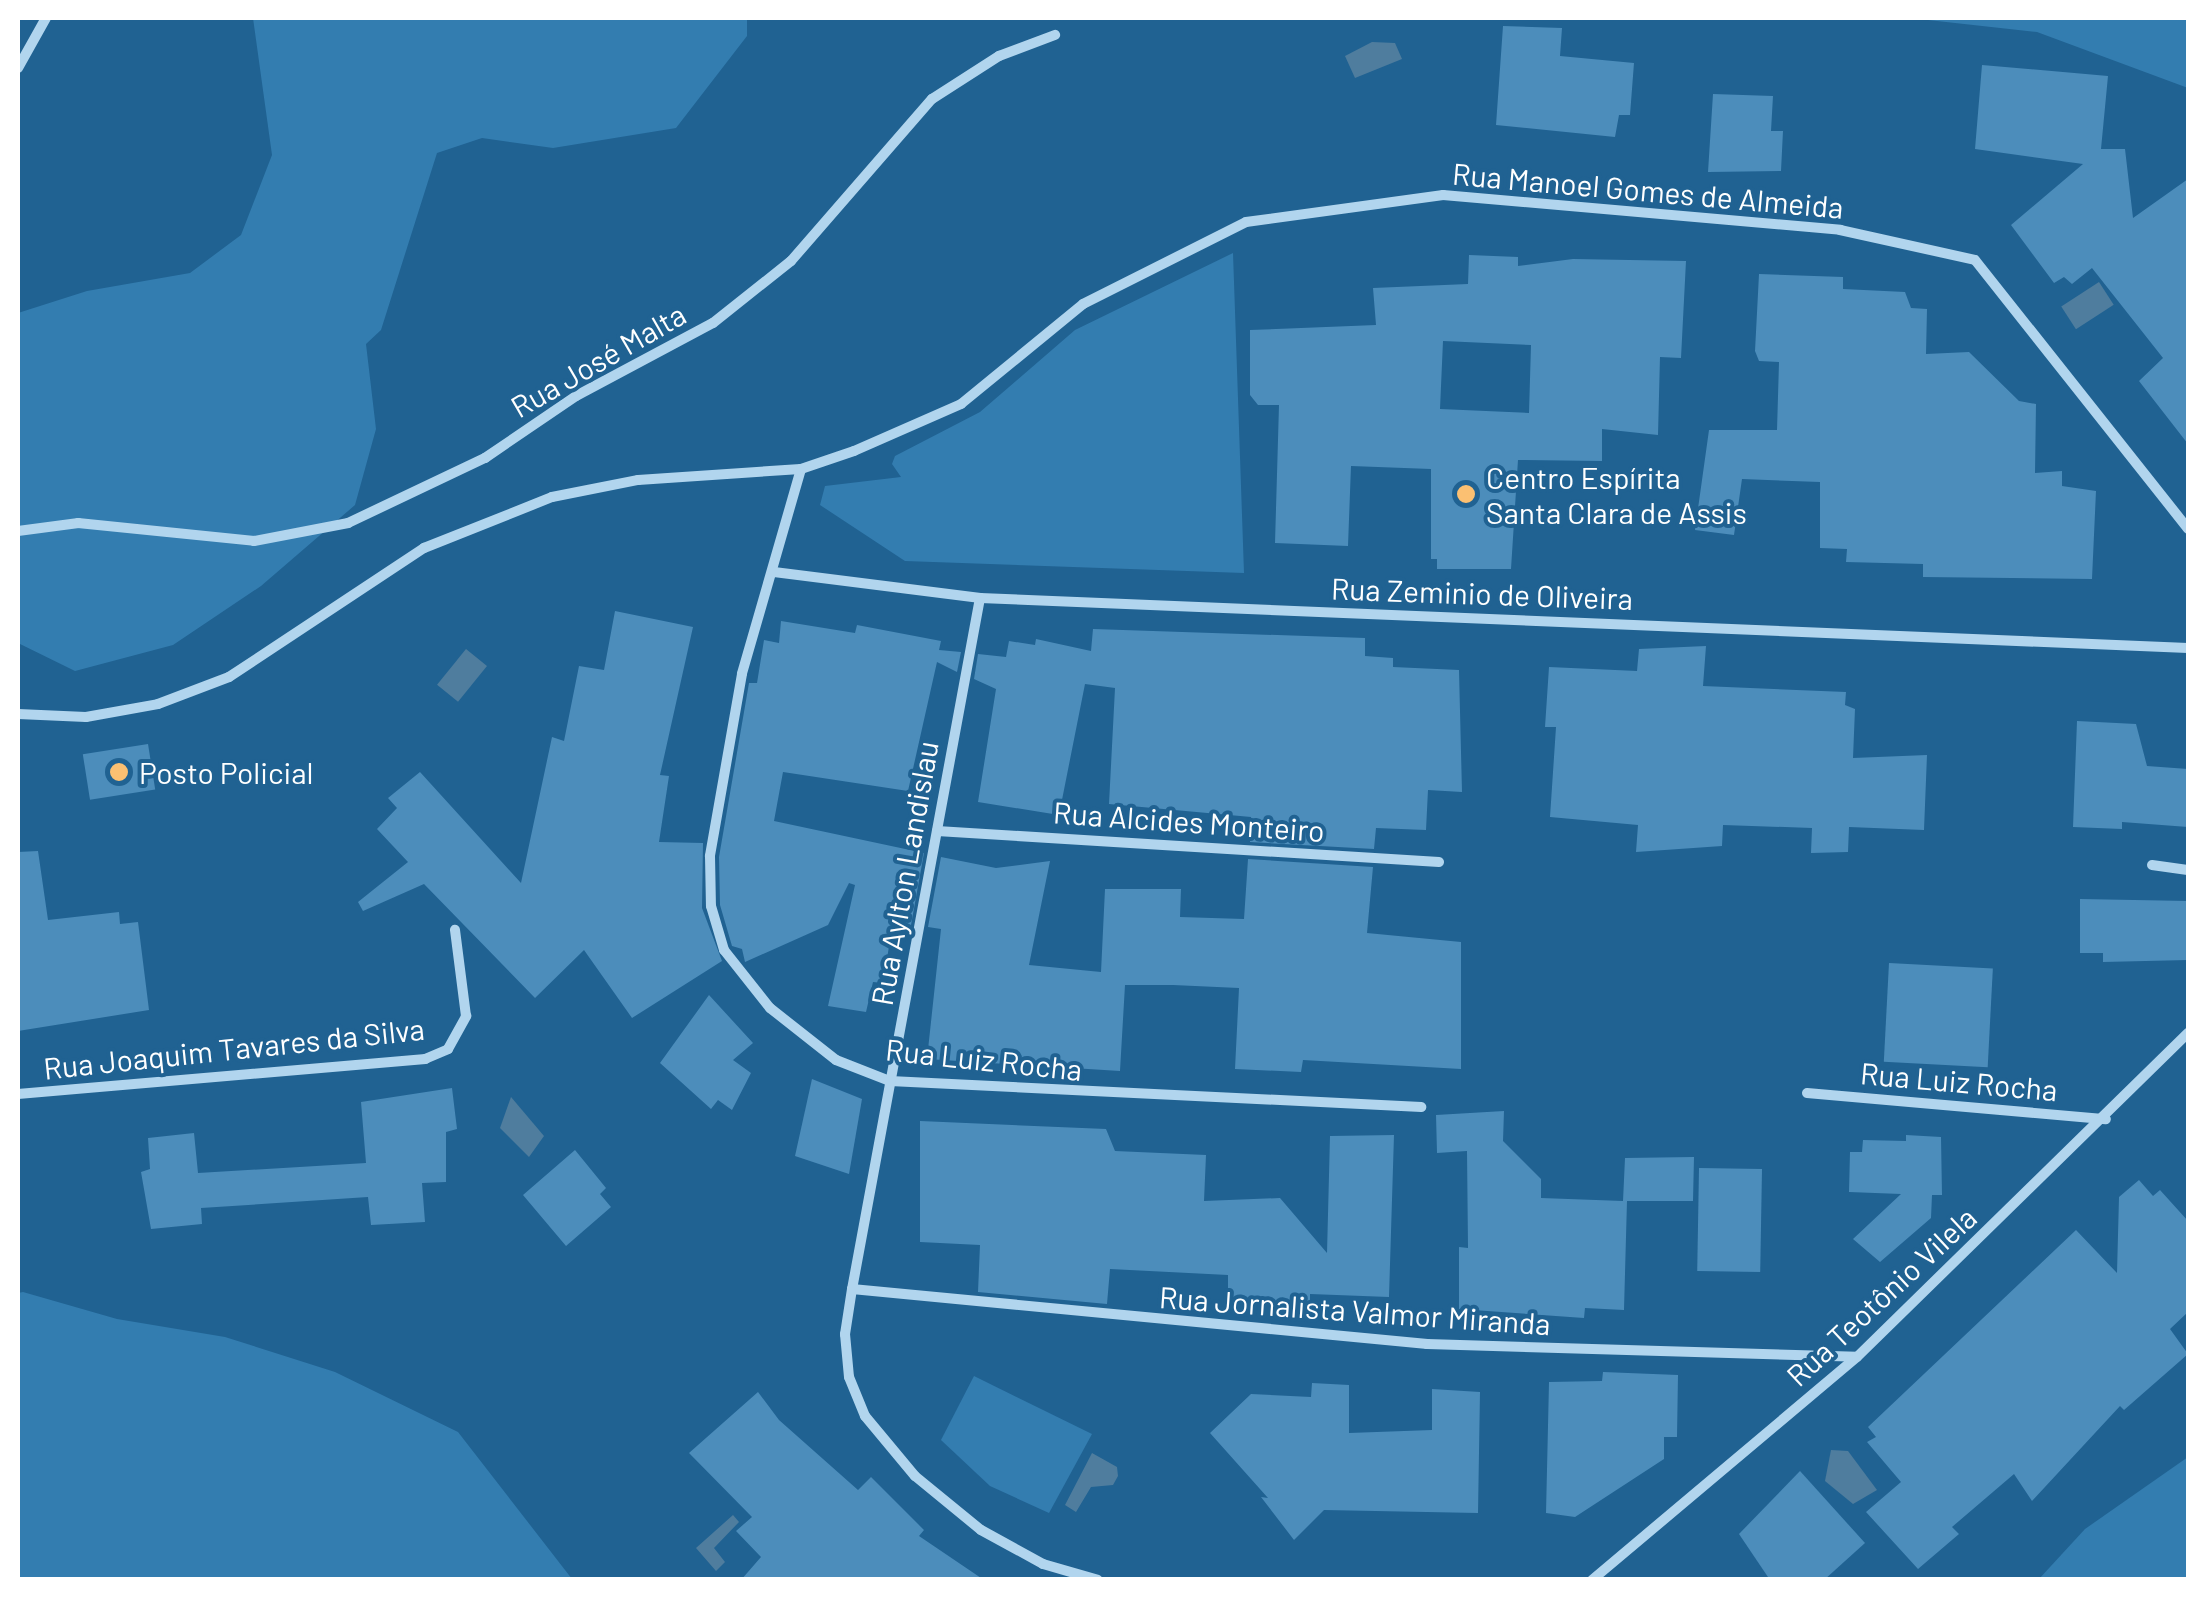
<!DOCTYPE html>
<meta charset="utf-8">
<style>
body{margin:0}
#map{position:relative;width:2206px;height:1597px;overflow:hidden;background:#206292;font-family:Barlow,sans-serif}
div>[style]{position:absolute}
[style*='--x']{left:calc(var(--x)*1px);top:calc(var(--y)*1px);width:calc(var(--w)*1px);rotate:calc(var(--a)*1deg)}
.green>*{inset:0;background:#337db0}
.water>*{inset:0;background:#4f7d9e;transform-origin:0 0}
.building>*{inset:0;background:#4c8dbb;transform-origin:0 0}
.street>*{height:10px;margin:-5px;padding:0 5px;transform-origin:5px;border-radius:5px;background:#b1d5ee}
.dots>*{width:28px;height:28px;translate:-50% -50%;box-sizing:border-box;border:5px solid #206292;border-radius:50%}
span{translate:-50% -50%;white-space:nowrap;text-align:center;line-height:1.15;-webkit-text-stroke:8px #206292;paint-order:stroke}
.street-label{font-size:30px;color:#fff}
.poi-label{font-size:30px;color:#fff}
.left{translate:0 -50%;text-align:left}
.frame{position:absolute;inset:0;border:20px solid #fff;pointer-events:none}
</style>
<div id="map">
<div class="green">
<div style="clip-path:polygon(253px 18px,747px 18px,747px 36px,676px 128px,553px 148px,482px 138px,437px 153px,381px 330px,366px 344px,376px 429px,355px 505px,261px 586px,173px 645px,75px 671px,18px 643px,18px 313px,87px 291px,190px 273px,241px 235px,272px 155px)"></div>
<div style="clip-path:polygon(1910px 18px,2188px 18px,2188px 88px,2037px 32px)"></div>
<div style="clip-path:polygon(1233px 253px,1244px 573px,905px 561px,820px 505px,825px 486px,901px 477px,892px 464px,895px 456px,980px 412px,1075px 330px)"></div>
<div style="clip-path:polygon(23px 1292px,117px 1319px,225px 1337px,335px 1372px,458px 1432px,572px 1579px,18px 1579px,18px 1293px)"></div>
<div style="clip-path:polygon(974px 1376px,1092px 1434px,1049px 1513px,990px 1486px,941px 1440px)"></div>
<div style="clip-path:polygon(2188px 1457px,2188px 1579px,2039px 1579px,2085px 1529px)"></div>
</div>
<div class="water">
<div style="clip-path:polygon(1372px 42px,1395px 43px,1402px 59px,1355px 78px,1345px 56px)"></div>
<div style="left:2099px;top:282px;width:27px;height:45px;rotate:57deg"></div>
<div style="left:466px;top:649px;width:27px;height:46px;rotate:39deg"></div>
<div style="clip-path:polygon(511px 1097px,544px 1136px,529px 1157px,500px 1128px)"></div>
<div style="clip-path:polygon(1831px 1450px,1848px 1451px,1877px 1490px,1853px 1504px,1825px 1481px)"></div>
<div style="clip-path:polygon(1092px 1453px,1117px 1467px,1118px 1476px,1113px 1485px,1091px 1487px,1076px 1512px,1065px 1505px)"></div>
<div style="clip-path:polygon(733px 1515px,739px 1522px,714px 1548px,725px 1562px,716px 1571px,696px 1548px)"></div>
</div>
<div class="building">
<div style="clip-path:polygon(1503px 26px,1562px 28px,1560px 56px,1634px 63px,1630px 115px,1619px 115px,1615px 137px,1496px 125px)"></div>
<div style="clip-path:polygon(1982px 65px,2108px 76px,2101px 149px,2125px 149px,2133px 218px,2188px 179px,2188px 444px,2139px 381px,2163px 358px,2092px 268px,2072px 284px,2064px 277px,2054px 283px,2011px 225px,2083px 164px,1975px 149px)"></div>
<div style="clip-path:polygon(1713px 94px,1773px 96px,1771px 131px,1783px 131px,1781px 171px,1708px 172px)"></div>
<div style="clip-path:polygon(evenodd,1469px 255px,1518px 257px,1518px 266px,1573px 259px,1686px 261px,1681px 358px,1660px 357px,1658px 435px,1602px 429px,1602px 461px,1518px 460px,1511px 569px,1437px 569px,1437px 559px,1431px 559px,1431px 469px,1351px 466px,1348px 546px,1275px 543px,1279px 405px,1258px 405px,1250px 395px,1250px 330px,1376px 325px,1373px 288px,1468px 284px,1469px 255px,1443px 341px,1531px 345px,1529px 413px,1440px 409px,1443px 341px)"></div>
<div style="clip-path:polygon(1759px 274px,1843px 277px,1843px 289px,1905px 292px,1911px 308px,1927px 309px,1926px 354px,1969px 352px,2019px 401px,2036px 404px,2035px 473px,2062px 471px,2062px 486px,2096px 491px,2092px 579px,1923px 577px,1923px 564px,1846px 562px,1847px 549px,1820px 548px,1820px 482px,1742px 479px,1734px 535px,1695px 530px,1709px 430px,1777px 430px,1779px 362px,1759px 361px,1755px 351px)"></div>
<div style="clip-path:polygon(615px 611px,693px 627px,660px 775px,669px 776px,659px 842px,703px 843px,702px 908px,722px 961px,632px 1018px,584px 950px,535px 998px,424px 884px,363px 911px,358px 902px,408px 862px,377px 829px,397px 808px,388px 798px,420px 772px,521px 883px,552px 737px,564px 741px,579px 666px,604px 670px)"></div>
<div style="clip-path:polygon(781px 621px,855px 633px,857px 625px,941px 641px,939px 650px,961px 652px,957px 672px,937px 662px,908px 791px,783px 772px,774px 821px,924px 853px,911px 925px,893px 922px,883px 983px,873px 982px,866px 1012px,828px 1006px,855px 885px,849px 883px,828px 925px,745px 962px,742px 949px,732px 946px,720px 905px,719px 857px,749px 683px,757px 683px,764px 640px,779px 643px)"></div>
<div style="clip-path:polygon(1093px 629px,1365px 638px,1365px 656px,1393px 658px,1393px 667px,1459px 670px,1462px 792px,1428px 790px,1426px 830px,1376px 828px,1374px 849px,1250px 842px,1251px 817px,1109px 804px,1115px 688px,1085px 684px,1059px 815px,978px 802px,996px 689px,974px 679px,978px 654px,1006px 657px,1009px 641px,1035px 645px,1036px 639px,1091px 651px)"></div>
<div style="clip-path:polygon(1706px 646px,1703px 686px,1846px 692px,1845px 705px,1855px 709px,1853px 758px,1927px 755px,1924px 830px,1849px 827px,1848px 852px,1811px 853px,1812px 828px,1723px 825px,1722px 846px,1636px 852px,1638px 825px,1550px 817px,1556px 727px,1545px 727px,1549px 667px,1637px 671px,1639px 649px)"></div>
<div style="clip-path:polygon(2077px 721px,2136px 724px,2147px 766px,2188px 769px,2188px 827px,2122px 822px,2122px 829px,2073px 827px)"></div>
<div style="left:148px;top:744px;width:46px;height:66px;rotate:81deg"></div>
<div style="clip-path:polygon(38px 851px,48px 920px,119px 912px,120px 924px,138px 922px,149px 1010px,18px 1031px,18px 852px)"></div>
<div style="clip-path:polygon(941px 857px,996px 868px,1050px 861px,1029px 965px,1101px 972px,1105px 889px,1181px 889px,1180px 917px,1244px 919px,1248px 859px,1373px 867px,1367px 933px,1461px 942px,1461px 1069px,1303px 1060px,1301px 1072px,1235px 1069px,1239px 988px,1173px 985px,1125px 985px,1120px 1071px,927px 1059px,941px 929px,928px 927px)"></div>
<div style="clip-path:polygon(2080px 899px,2188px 901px,2188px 960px,2103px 962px,2103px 953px,2080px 953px)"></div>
<div style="left:1889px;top:963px;width:104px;height:99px;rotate:3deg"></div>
<div style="clip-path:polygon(709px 995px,753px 1043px,733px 1060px,751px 1073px,732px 1110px,718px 1100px,711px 1109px,660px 1063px)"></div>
<div style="clip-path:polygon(812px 1079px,862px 1099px,849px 1174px,795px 1156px)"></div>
<div style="clip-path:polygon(452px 1088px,457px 1129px,446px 1132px,446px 1182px,422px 1183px,425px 1222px,371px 1225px,368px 1197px,201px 1208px,202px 1224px,151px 1229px,141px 1172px,150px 1169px,148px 1138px,194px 1133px,198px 1173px,366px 1163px,361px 1102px)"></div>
<div style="clip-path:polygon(1504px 1111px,1503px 1141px,1541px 1179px,1541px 1198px,1623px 1201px,1625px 1158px,1694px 1157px,1693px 1201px,1627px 1201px,1624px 1310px,1585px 1308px,1584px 1318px,1459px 1309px,1459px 1247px,1468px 1248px,1467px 1151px,1437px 1153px,1436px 1115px)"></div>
<div style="clip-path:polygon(920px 1121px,1106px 1129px,1115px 1151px,1206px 1155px,1204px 1201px,1280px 1198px,1327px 1253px,1330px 1136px,1394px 1135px,1389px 1297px,1310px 1294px,1310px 1303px,1228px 1303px,1228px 1275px,1110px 1269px,1107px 1304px,978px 1292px,980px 1245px,920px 1242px)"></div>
<div style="clip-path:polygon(1906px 1135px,1941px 1137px,1942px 1195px,1932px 1195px,1931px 1218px,1880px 1262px,1853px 1239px,1901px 1194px,1849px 1192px,1850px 1152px,1862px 1152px,1863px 1140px,1906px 1141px)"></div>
<div style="clip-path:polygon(575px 1150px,606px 1188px,600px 1194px,611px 1207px,566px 1246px,523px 1195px)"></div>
<div style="left:1762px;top:1169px;width:103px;height:63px;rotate:91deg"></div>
<div style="clip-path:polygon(2139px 1180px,2153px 1196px,2160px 1190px,2188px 1221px,2188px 1312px,2170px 1329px,2188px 1354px,2124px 1410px,2120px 1406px,2032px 1501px,2014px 1474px,1952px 1527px,1959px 1534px,1918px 1569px,1866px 1512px,1901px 1482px,1867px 1442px,1876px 1437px,1868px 1427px,2076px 1230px,2117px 1273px,2119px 1197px)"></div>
<div style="clip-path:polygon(1603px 1372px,1678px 1375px,1677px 1437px,1664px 1437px,1664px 1459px,1575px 1517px,1546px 1513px,1549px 1382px,1602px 1381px)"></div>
<div style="clip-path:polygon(1312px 1383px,1349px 1385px,1349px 1433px,1432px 1430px,1432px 1389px,1480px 1392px,1478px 1513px,1324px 1510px,1294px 1540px,1261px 1497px,1268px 1498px,1210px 1433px,1251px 1394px,1311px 1397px)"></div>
<div style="clip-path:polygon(758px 1392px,779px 1420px,858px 1490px,871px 1477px,924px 1530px,919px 1536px,984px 1580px,741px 1580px,761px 1557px,736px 1531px,752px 1517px,689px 1453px)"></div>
<div style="clip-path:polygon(1800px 1471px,1865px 1543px,1824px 1580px,1770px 1580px,1739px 1534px)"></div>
</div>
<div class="street">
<div style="--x:18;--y:68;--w:57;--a:-60.8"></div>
<div style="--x:801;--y:469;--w:213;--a:106.1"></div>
<div style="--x:742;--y:674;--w:185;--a:100"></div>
<div style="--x:710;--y:856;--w:50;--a:88.9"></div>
<div style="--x:711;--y:906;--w:46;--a:73.5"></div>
<div style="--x:724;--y:950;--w:74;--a:51.6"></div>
<div style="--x:770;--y:1008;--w:84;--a:38.2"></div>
<div style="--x:836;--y:1060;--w:58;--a:21.3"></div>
<div style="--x:890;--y:1081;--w:532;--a:2.8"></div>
<div style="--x:18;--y:531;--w:61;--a:-7.6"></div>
<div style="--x:78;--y:523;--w:177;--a:5.8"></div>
<div style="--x:254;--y:541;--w:96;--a:-10.8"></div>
<div style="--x:348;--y:523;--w:152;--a:-25.4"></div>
<div style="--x:485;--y:458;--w:110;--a:-34.3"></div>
<div style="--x:576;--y:396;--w:155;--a:-28.1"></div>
<div style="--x:713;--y:323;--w:100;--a:-38.5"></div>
<div style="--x:791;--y:261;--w:215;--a:-49"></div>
<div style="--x:932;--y:99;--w:80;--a:-32.7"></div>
<div style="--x:999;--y:56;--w:60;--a:-20.6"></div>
<div style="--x:774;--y:572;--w:208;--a:7.2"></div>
<div style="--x:980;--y:598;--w:1209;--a:2.37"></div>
<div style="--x:980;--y:598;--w:703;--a:100.49"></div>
<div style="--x:852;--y:1289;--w:46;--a:98.8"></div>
<div style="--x:845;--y:1334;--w:43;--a:84.7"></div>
<div style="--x:849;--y:1377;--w:42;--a:67.7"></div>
<div style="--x:865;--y:1416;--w:78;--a:50.2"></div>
<div style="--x:915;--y:1476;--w:85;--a:39.3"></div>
<div style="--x:981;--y:1530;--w:71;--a:28.7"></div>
<div style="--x:1043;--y:1564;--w:57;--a:16.2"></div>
<div style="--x:18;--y:714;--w:68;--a:2.5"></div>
<div style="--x:86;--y:717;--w:73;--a:-10.2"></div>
<div style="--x:158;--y:704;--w:76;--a:-20.8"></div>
<div style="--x:229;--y:677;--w:234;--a:-33.5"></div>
<div style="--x:424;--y:548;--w:138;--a:-21.7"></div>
<div style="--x:552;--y:497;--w:88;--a:-11.2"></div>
<div style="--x:638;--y:480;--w:163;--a:-3.9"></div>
<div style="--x:801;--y:469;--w:56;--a:-18.8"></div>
<div style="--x:854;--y:451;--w:117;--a:-23.7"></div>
<div style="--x:961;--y:404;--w:158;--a:-39.3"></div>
<div style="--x:1083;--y:304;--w:182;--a:-26.7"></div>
<div style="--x:1246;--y:222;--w:199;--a:-7.8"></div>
<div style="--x:1443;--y:195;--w:399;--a:5"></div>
<div style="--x:1840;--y:230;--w:138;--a:12.5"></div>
<div style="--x:1975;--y:260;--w:343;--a:51.6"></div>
<div style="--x:937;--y:831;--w:503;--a:3.53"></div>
<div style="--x:2152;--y:865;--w:36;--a:8"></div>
<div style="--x:1807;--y:1093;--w:300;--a:5"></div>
<div style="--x:18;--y:1094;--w:409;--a:-4.9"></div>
<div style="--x:425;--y:1059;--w:25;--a:-23"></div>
<div style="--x:448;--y:1049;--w:38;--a:-61"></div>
<div style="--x:466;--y:1016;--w:87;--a:-97.3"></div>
<div style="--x:852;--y:1289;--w:578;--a:5.46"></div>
<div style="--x:1427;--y:1344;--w:430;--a:1.7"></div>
<div style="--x:1592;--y:1580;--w:346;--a:-40.1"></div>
<div style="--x:1857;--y:1357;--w:463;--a:-44.4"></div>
</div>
<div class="dots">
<div style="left:1466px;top:494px;background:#fbc072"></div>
<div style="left:119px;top:772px;background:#fbc072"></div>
</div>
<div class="street-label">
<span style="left:1648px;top:190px;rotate:5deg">Rua Manoel Gomes de Almeida</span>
<span style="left:598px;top:360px;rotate:-30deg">Rua José Malta</span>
<span style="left:1482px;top:593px;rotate:2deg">Rua Zeminio de Oliveira</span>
<span style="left:1189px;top:821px;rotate:4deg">Rua Alcides Monteiro</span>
<span style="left:904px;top:873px;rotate:-80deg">Rua Aylton Landislau</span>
<span style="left:234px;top:1048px;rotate:-6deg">Rua Joaquim Tavares da Silva</span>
<span style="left:984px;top:1059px;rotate:6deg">Rua Luiz Rocha</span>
<span style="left:1959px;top:1081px;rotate:5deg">Rua Luiz Rocha</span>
<span style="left:1881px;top:1296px;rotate:-43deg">Rua Teotônio Vilela</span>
<span style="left:1355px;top:1310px;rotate:4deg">Rua Jornalista Valmor Miranda</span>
</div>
<div class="poi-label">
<span class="left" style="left:1486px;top:494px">Centro Espírita<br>Santa Clara de Assis</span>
<span class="left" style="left:139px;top:772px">Posto Policial</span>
</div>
<div class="frame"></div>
</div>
